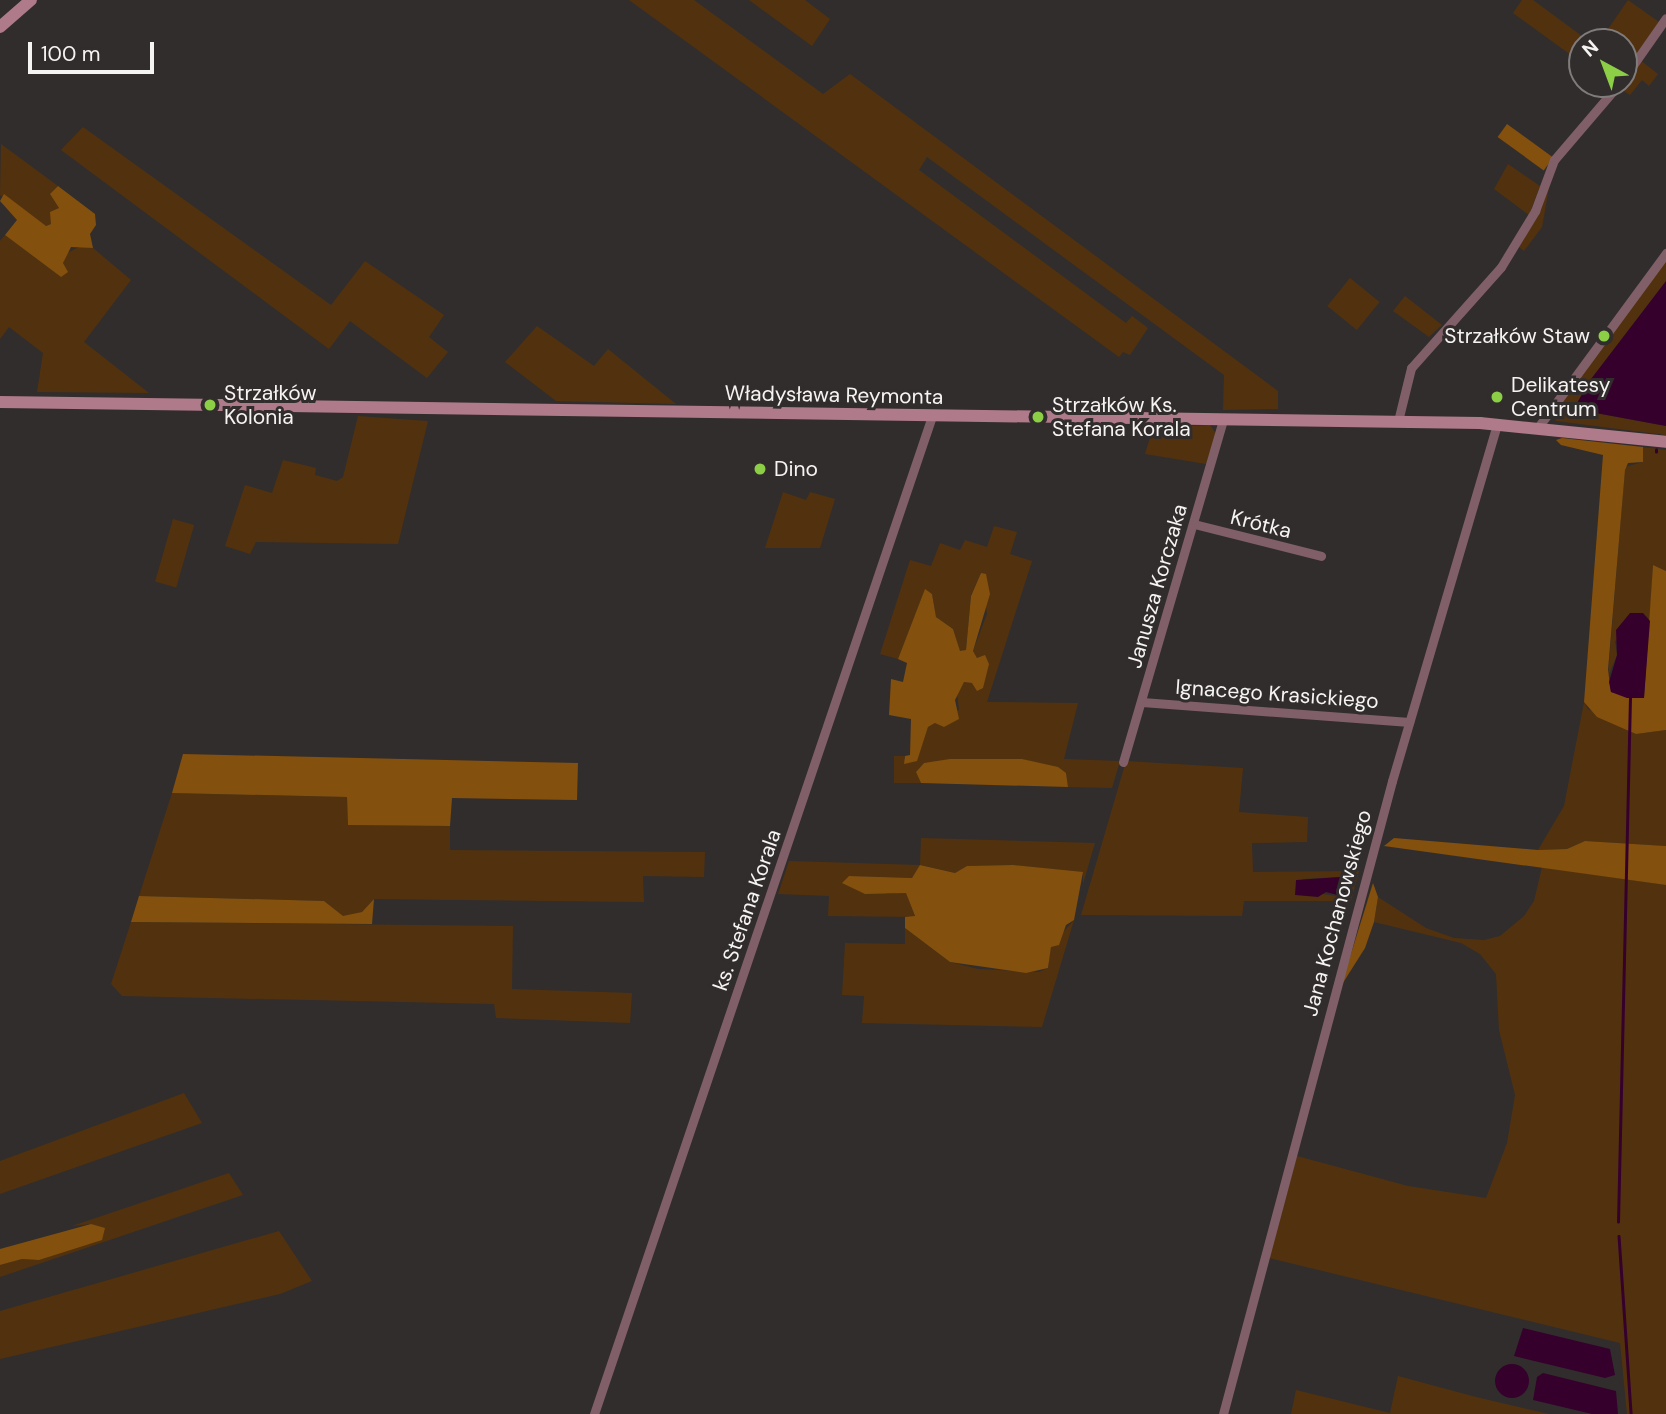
<!DOCTYPE html>
<meta charset="utf-8">
<style>
body{margin:0}
#map{position:relative;width:1666px;height:1414px;overflow:hidden;background:#312d2d;font-family:"DM Sans",sans-serif}
div>[style]{position:absolute}
[style*='--x']{left:calc(var(--x)*1px);top:calc(var(--y)*1px);width:calc(var(--w)*1px);rotate:calc(var(--a)*1deg)}
.green>*{inset:0;background:#52320e;transform-origin:0 0}
.forest>*{inset:0;background:#84500d;transform-origin:0 0}
.water>*{inset:0;background:#36002c}
.round{border-radius:50%}
.stream>*{height:2.5px;margin:-1.25px;padding:0 1.25px;transform-origin:1.25px;border-radius:1.25px;background:#36002c}
.street>*{height:9px;margin:-4.5px;padding:0 4.5px;transform-origin:4.5px;border-radius:4.5px;background:#815f69}
.secondary>*{height:12px;margin:-6px;padding:0 6px;transform-origin:6px;border-radius:6px;background:#af7a8a}
.dots>*{width:19px;height:19px;translate:-50% -50%;box-sizing:border-box;border:4px solid #312d2d;border-radius:50%}
span{translate:-50% -50%;white-space:nowrap;text-align:center;line-height:1.15;-webkit-text-stroke:6px #312d2d;paint-order:stroke}
.poi-label{font-size:21px;color:#f6f3f3}
.right{translate:-100% -50%;text-align:right}
.left{translate:0 -50%;text-align:left}
.street-label{font-size:21px;color:#f6f3f3}
.north{position:absolute;left:1568px;top:28px;width:70px;height:70px;box-sizing:border-box;background:#312d2d;border:2px solid #807c7c;border-radius:50%;rotate:319deg;font-size:19px;font-weight:700;line-height:28px;text-align:center;color:#f6f3f3}
.north::after{content:'';display:block;margin:auto;width:24px;height:32px;background:#8cce45;clip-path:polygon(50% 0,100% 100%,50% 72%,0 100%)}
.scale{position:absolute;left:28px;top:42px;width:126px;height:32px;box-sizing:border-box;border:4px solid #f6f3f3;border-top:0;padding-left:9px;font-size:21px;line-height:24px;white-space:nowrap;color:#f6f3f3;-webkit-text-stroke:5px #312d2d;paint-order:stroke}
</style>
<div id="map">
<div class="green">
<div style="clip-path:polygon(629px 0,694px 0,823px 94px,850px 74px,1278px 391px,1278px 409px,1223px 410px,1224px 375px,927px 157px,919px 170px,1126px 323px,1132px 316px,1148px 328px,1130px 355px,1123px 352px,1119px 357px)"></div>
<div style="clip-path:polygon(749px 0,805px 0,830px 19px,812px 46px)"></div>
<div style="clip-path:polygon(1522px 0,1533px 0,1590px 42px,1582px 42px,1582px 63px,1513px 13px)"></div>
<div style="clip-path:polygon(1628px 0,1659px 22px,1634px 58px,1624px 50px,1624px 42px,1614px 42px,1604px 35px)"></div>
<div style="clip-path:polygon(1640px 60px,1658px 74px,1649px 86px,1642px 80px,1630px 95px,1621px 89px,1607px 102px)"></div>
<div style="clip-path:polygon(83px 127px,331px 305px,365px 261px,444px 315px,429px 337px,448px 352px,427px 378px,350px 321px,329px 349px,61px 150px)"></div>
<div style="clip-path:polygon(1px 144px,58px 186px,50px 194px,59px 208px,51px 224px,45px 226px,0 195px)"></div>
<div style="clip-path:polygon(1508px 164px,1540px 186px,1529px 215px,1494px 189px)"></div>
<div style="clip-path:polygon(1551px 176px,1542px 227px,1524px 251px,1519px 247px)"></div>
<div style="clip-path:polygon(5px 235px,61px 277px,65px 254px,81px 246px,93px 248px,131px 280px,84px 342px,149px 393px,37px 392px,43px 353px,9px 327px,0 339px,0 241px)"></div>
<div style="clip-path:polygon(1666px 258px,1666px 281px,1588px 383px,1574px 409px,1666px 426px,1666px 435px,1556px 421px,1553px 411px)"></div>
<div style="left:1350px;top:278px;width:38px;height:36px;rotate:39deg"></div>
<div style="clip-path:polygon(1405px 296px,1442px 325px,1429px 337px,1393px 311px)"></div>
<div style="clip-path:polygon(537px 326px,594px 366px,608px 349px,676px 404px,556px 401px,505px 362px)"></div>
<div style="clip-path:polygon(358px 416px,428px 421px,398px 544px,256px 542px,250px 554px,225px 546px,245px 485px,272px 493px,283px 460px,316px 468px,315px 475px,337px 481px,343px 477px)"></div>
<div style="clip-path:polygon(1210px 425px,1216px 434px,1206px 464px,1145px 454px,1153px 428px)"></div>
<div style="clip-path:polygon(1643px 447px,1666px 450px,1666px 571px,1653px 565px,1650px 621px,1646px 616px,1615px 641px,1617px 655px,1608px 676px,1625px 467px,1643px 462px)"></div>
<div style="clip-path:polygon(783px 492px,806px 500px,810px 492px,835px 499px,820px 548px,765px 548px)"></div>
<div style="left:173px;top:519px;width:22px;height:65px;rotate:16deg"></div>
<div style="clip-path:polygon(994px 526px,1017px 532px,1010px 554px,1032px 561px,987px 702px,1078px 703px,1064px 759px,1120px 761px,1112px 788px,1068px 787px,1066px 773px,1022px 759px,924px 763px,916px 772px,921px 783px,894px 783px,894px 756px,905px 756px,904px 759px,918px 756px,928px 727px,959px 710px,957px 693px,964px 682px,972px 683px,977px 658px,973px 651px,987px 614px,981px 573px,971px 595px,966px 650px,960px 652px,953px 629px,936px 617px,932px 594px,925px 590px,898px 659px,880px 654px,910px 560px,931px 566px,940px 543px,960px 550px,965px 540px,987px 547px)"></div>
<div style="clip-path:polygon(1584px 702px,1588px 709px,1636px 734px,1666px 730px,1666px 846px,1585px 841px,1567px 849px,1538px 850px,1564px 806px)"></div>
<div style="clip-path:polygon(evenodd,1126px 761px,1243px 768px,1239px 812px,1308px 817px,1307px 842px,1252px 843px,1253px 872px,1359px 871px,1351px 901px,1244px 901px,1242px 916px,1081px 915px,1126px 761px,1340px 877px,1347px 884px,1342px 897px,1323px 894px,1302px 879px,1340px 877px)"></div>
<div style="clip-path:polygon(172px 793px,347px 797px,348px 825px,450px 826px,450px 850px,705px 852px,704px 877px,643px 876px,644px 902px,374px 899px,362px 912px,343px 917px,324px 901px,139px 896px)"></div>
<div style="clip-path:polygon(921px 838px,1095px 843px,1083px 884px,1083px 873px,1013px 865px,967px 866px,955px 873px,921px 865px,912px 878px,849px 876px,887px 894px,906px 892px,915px 917px,828px 916px,829px 896px,778px 894px,789px 861px,920px 865px)"></div>
<div style="clip-path:polygon(1542px 867px,1666px 885px,1666px 1414px,1627px 1414px,1620px 1343px,1269px 1258px,1297px 1156px,1408px 1186px,1486px 1198px,1507px 1143px,1515px 1095px,1499px 1030px,1496px 974px,1480px 954px,1461px 943px,1374px 922px,1378px 897px,1426px 928px,1454px 938px,1484px 940px,1500px 936px,1524px 916px,1534px 901px)"></div>
<div style="clip-path:polygon(1074px 920px,1042px 1027px,862px 1023px,864px 996px,842px 995px,845px 943px,905px 944px,905px 928px,950px 962px,978px 969px,1039px 972px,1048px 968px,1051px 946px)"></div>
<div style="clip-path:polygon(131px 922px,513px 926px,512px 989px,632px 993px,630px 1023px,496px 1018px,494px 1004px,122px 996px,111px 984px)"></div>
<div style="clip-path:polygon(184px 1093px,202px 1123px,0 1194px,0 1161px)"></div>
<div style="clip-path:polygon(229px 1173px,243px 1195px,0 1277px,0 1265px,22px 1259px,39px 1260px,73px 1248px,91px 1224px,72px 1226px)"></div>
<div style="clip-path:polygon(279px 1231px,312px 1281px,280px 1294px,0 1359px,0 1311px)"></div>
<div style="clip-path:polygon(1398px 1376px,1476px 1397px,1549px 1414px,1291px 1414px,1296px 1390px,1390px 1413px)"></div>
</div>
<div class="forest">
<div style="left:1507px;top:124px;width:57px;height:16px;rotate:36deg"></div>
<div style="clip-path:polygon(58px 186px,95px 214px,96px 225px,90px 234px,93px 248px,71px 247px,63px 263px,68px 272px,61px 277px,5px 235px,17px 220px,0 201px,4px 194px,46px 226px,51px 224px,50px 212px,59px 208px,50px 194px)"></div>
<div style="clip-path:polygon(1562px 438px,1643px 447px,1643px 462px,1628px 463px,1625px 470px,1608px 670px,1611px 692px,1644px 697px,1653px 565px,1666px 571px,1666px 730px,1636px 734px,1597px 717px,1584px 702px,1603px 455px,1561px 445px,1556px 440px)"></div>
<div style="clip-path:polygon(981px 573px,986px 574px,990px 594px,973px 651px,977px 658px,985px 655px,989px 664px,983px 688px,977px 691px,972px 683px,964px 682px,955px 700px,959px 719px,944px 727px,935px 723px,928px 727px,917px 761px,904px 764px,905px 756px,910px 755px,911px 719px,889px 715px,891px 679px,903px 682px,907px 663px,898px 659px,925px 589px,932px 594px,936px 617px,953px 629px,960px 651px,966px 650px,971px 596px)"></div>
<div style="clip-path:polygon(183px 754px,578px 763px,577px 800px,452px 798px,450px 826px,348px 825px,347px 797px,172px 793px)"></div>
<div style="clip-path:polygon(950px 759px,1022px 759px,1058px 767px,1066px 773px,1068px 787px,921px 783px,916px 772px,924px 763px)"></div>
<div style="clip-path:polygon(1394px 838px,1538px 850px,1567px 849px,1585px 841px,1666px 846px,1666px 885px,1384px 846px)"></div>
<div style="clip-path:polygon(920px 865px,955px 873px,967px 866px,1013px 865px,1083px 872px,1074px 920px,1066px 925px,1059px 945px,1051px 947px,1048px 968px,1026px 973px,950px 962px,905px 928px,905px 917px,915px 916px,906px 893px,865px 894px,842px 883px,849px 876px,912px 878px)"></div>
<div style="clip-path:polygon(1373px 883px,1378px 897px,1374px 922px,1365px 948px,1341px 986px)"></div>
<div style="clip-path:polygon(139px 896px,324px 901px,343px 916px,362px 912px,374px 899px,372px 924px,131px 922px)"></div>
<div style="clip-path:polygon(91px 1224px,105px 1228px,102px 1240px,39px 1260px,22px 1259px,0 1265px,0 1249px)"></div>
</div>
<div class="water">
<div style="clip-path:polygon(1666px 281px,1666px 426px,1574px 409px,1588px 383px)"></div>
<div style="clip-path:polygon(1630px 613px,1643px 613px,1650px 621px,1644px 698px,1627px 698px,1611px 692px,1609px 682px,1617px 655px,1616px 630px)"></div>
<div style="clip-path:polygon(1340px 877px,1347px 884px,1345px 897px,1326px 892px,1318px 897px,1295px 895px,1296px 880px)"></div>
<div style="clip-path:polygon(1523px 1328px,1610px 1349px,1615px 1375px,1605px 1378px,1514px 1356px)"></div>
<div class="round" style="left:1495px;top:1364px;width:34px;height:34px"></div>
<div style="clip-path:polygon(1543px 1373px,1616px 1391px,1618px 1414px,1592px 1414px,1533px 1400px,1537px 1377px)"></div>
</div>
<div class="stream">
<div style="--x:1656;--y:452;--w:2;--a:-90"></div>
<div style="--x:1618;--y:1222;--w:524;--a:-88.69"></div>
<div style="--x:1619;--y:1236;--w:178;--a:86.1"></div>
</div>
<div class="street">
<div style="--x:1624;--y:78;--w:73;--a:-55"></div>
<div style="--x:1398;--y:421;--w:55;--a:-76.2"></div>
<div style="--x:1411;--y:368;--w:135;--a:-48.3"></div>
<div style="--x:1501;--y:267;--w:66;--a:-58.7"></div>
<div style="--x:1535;--y:211;--w:54;--a:-69.6"></div>
<div style="--x:1554;--y:160;--w:100;--a:-49.5"></div>
<div style="--x:1539;--y:426;--w:215;--a:-53.7"></div>
<div style="--x:1194;--y:524;--w:131;--a:14.1"></div>
<div style="--x:1142;--y:702;--w:268;--a:4.3"></div>
<div style="--x:1123;--y:762;--w:357;--a:-73.7"></div>
<div style="--x:594;--y:1414;--w:1054;--a:-71.29"></div>
<div style="--x:1223;--y:1414;--w:655;--a:-75.05"></div>
<div style="--x:1392;--y:781;--w:372;--a:-73.6"></div>
</div>
<div class="secondary">
<div style="--x:0;--y:27;--w:41;--a:-41.1"></div>
<div style="--x:0;--y:402;--w:1480;--a:0.81"></div>
<div style="--x:1480;--y:423;--w:187;--a:5.8"></div>
</div>
<div class="dots">
<div style="left:1604px;top:336px;background:#8cce45"></div>
<div style="left:1497px;top:397px;background:#8cce45"></div>
<div style="left:210px;top:405px;background:#8cce45"></div>
<div style="left:1038px;top:417px;background:#8cce45"></div>
<div style="left:760px;top:469px;background:#8cce45"></div>
</div>
<div class="poi-label">
<span class="right" style="left:1590px;top:336px">Strzałków Staw</span>
<span class="left" style="left:1511px;top:397px">Delikatesy<br>Centrum</span>
<span class="left" style="left:224px;top:405px">Strzałków<br>Kolonia</span>
<span class="left" style="left:1052px;top:417px">Strzałków Ks.<br>Stefana Korala</span>
<span class="left" style="left:774px;top:469px">Dino</span>
</div>
<div class="street-label">
<span style="left:834px;top:395px;rotate:1deg">Władysława Reymonta</span>
<span style="left:1261px;top:524px;rotate:14deg">Krótka</span>
<span style="left:1157px;top:586px;rotate:-74deg">Janusza Korczaka</span>
<span style="left:1277px;top:694px;rotate:4deg">Ignacego Krasickiego</span>
<span style="left:747px;top:910px;rotate:-71deg">ks. Stefana Korala</span>
<span style="left:1337px;top:913px;rotate:-75deg">Jana Kochanowskiego</span>
</div>
<div class="north">N</div>
<div class="scale">100 m</div>
</div>
